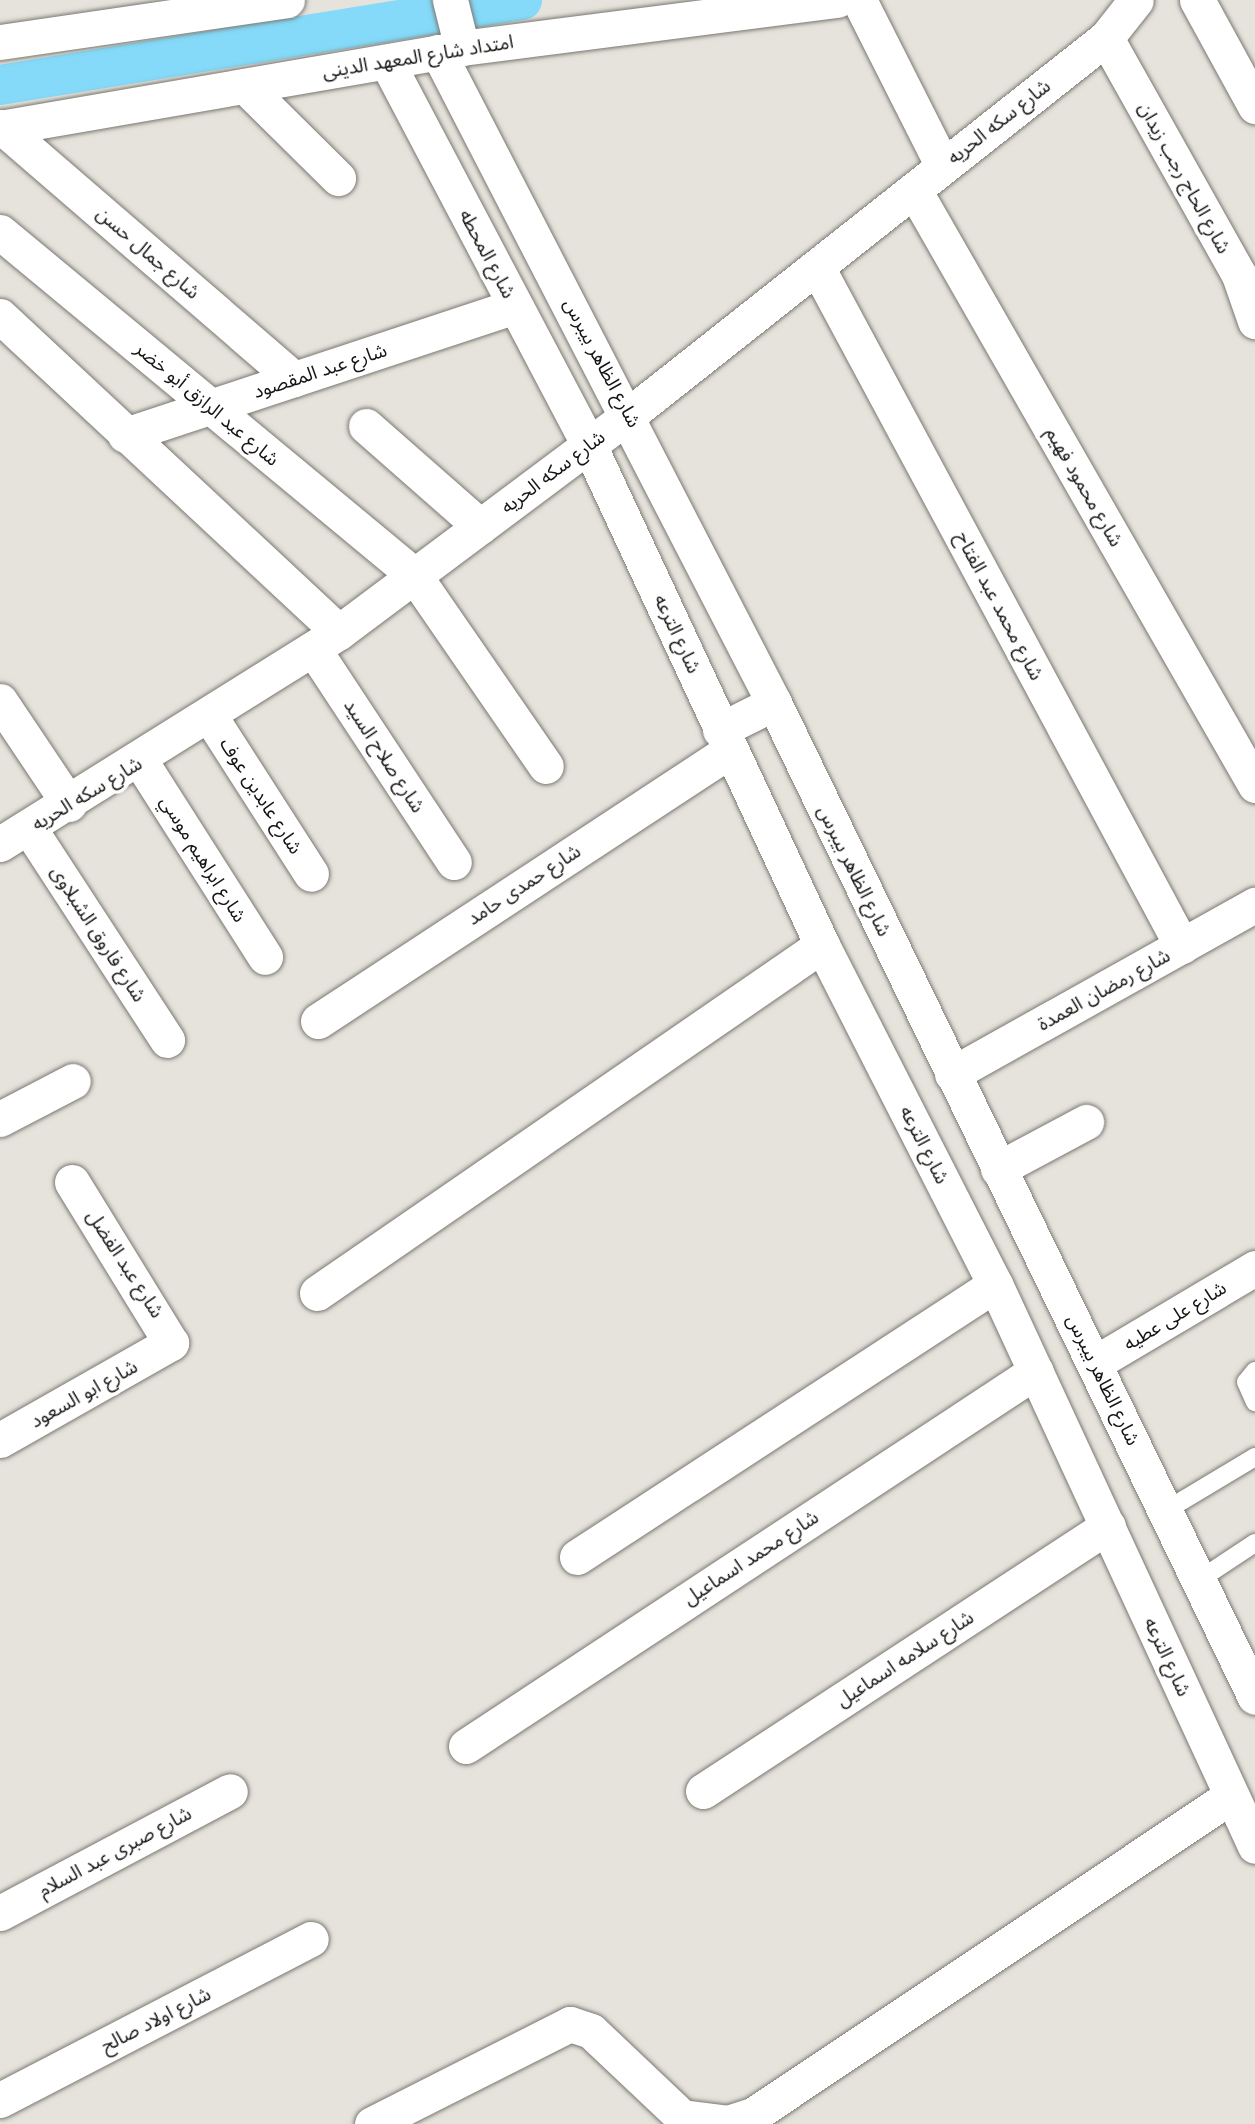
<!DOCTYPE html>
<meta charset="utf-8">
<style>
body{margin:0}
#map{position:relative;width:1255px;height:2124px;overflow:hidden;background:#e6e3dc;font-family:"Fira Sans","Noto Sans Arabic",sans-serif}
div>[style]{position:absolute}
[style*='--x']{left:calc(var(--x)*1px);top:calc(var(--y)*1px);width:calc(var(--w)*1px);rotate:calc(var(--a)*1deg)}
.canal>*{height:40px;margin:-20px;padding:0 20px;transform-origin:20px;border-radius:20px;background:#84daf8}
.roads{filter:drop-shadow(0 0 2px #7a7872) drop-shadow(0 0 2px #7a7872)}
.service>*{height:18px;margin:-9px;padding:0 9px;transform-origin:9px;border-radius:9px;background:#fff}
.minor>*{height:35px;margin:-17.5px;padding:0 17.5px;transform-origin:17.5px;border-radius:17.5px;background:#fff}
span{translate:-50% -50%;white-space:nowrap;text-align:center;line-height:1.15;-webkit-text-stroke:7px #fff;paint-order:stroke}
.street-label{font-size:19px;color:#151412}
</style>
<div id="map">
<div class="canal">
<div style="--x:0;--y:85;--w:529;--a:-9.25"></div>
</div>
<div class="roads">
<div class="service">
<div style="--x:1255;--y:1371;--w:14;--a:129"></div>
<div style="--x:1246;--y:1382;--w:22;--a:66"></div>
<div style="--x:1165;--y:1511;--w:105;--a:-31"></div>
<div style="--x:1199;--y:1580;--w:67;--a:-33.5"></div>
</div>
<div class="minor">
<div style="--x:450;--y:0;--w:49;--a:76"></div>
<div style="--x:859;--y:0;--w:186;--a:63.2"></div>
<div style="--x:1197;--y:0;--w:121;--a:61.3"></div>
<div style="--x:1106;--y:38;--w:272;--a:60.7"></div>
<div style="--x:1239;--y:275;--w:49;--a:70.8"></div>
<div style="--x:0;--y:42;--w:290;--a:-8.3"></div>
<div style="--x:438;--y:52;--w:733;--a:62.7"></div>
<div style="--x:774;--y:703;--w:1104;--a:64.18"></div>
<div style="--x:387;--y:62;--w:433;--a:62.2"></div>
<div style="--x:589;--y:445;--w:552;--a:65.01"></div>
<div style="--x:822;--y:945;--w:381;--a:63"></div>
<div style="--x:995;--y:1284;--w:619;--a:65.17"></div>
<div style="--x:245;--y:86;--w:131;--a:44.7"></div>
<div style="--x:2;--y:127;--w:386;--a:40.8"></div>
<div style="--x:0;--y:128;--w:469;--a:-9.8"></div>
<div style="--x:462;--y:48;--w:378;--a:-7.3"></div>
<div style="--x:914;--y:190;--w:686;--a:60.18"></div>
<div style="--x:0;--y:232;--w:538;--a:39.64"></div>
<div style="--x:414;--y:575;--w:232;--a:55.4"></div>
<div style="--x:817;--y:267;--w:771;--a:61.74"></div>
<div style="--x:0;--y:316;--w:463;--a:43"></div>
<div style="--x:366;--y:426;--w:152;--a:41.3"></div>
<div style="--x:125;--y:435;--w:410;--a:-18.3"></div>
<div style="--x:314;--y:650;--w:254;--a:56.6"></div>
<div style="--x:0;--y:701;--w:124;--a:56.2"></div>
<div style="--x:211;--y:718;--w:185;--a:57.3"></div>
<div style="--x:720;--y:730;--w:60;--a:-26.6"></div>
<div style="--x:141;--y:762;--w:231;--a:57.5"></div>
<div style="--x:29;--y:828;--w:253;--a:56.9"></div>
<div style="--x:0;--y:844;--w:400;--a:-32"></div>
<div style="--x:339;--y:632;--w:364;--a:-36.8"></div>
<div style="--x:630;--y:414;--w:607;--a:-38.31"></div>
<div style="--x:1106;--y:38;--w:48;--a:-51.7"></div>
<div style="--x:318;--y:1021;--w:493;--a:-33.3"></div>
<div style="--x:952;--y:1074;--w:347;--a:-29.2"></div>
<div style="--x:0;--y:1119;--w:82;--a:-27.5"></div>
<div style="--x:998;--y:1169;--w:100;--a:-28.1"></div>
<div style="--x:317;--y:1293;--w:613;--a:-34.57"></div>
<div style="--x:1095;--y:1363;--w:186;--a:-30.7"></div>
<div style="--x:0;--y:1440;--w:197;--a:-29.6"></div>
<div style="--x:171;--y:1343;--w:189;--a:-121.6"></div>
<div style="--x:577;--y:1557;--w:499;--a:-33.1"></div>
<div style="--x:466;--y:1746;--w:682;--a:-33.34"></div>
<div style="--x:703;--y:1791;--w:484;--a:-33.2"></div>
<div style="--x:0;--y:1913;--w:260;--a:-27.9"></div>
<div style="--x:0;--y:2100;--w:350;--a:-27.4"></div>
<div style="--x:372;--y:2124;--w:222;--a:-26.8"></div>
<div style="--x:570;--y:2024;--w:22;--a:18"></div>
<div style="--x:591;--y:2031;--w:125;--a:43.4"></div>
<div style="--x:682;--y:2117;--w:46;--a:7.4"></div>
<div style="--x:728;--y:2123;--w:26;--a:-18"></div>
<div style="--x:753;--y:2115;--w:575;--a:-33.72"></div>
</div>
</div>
<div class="street-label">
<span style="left:418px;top:57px;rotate:-9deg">امتداد شارع المعهد الدينى</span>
<span style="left:999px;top:122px;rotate:-38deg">شارع سكه الحريه</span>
<span style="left:1184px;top:178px;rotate:61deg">شارع الحاج رجب زيدان</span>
<span style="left:148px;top:253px;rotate:41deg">شارع جمال حسن</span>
<span style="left:487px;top:254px;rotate:62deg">شارع المحطه</span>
<span style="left:602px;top:363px;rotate:62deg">شارع الظاهر بيبرس</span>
<span style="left:320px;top:371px;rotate:-18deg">شارع عبد المقصود</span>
<span style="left:207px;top:404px;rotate:40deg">شارع عبد الرازق أبو خضر</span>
<span style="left:553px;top:472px;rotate:-37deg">شارع سكه الحريه</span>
<span style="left:1084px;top:487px;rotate:60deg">شارع محمود فهيم</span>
<span style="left:999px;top:606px;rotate:62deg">شارع محمد عبد الفتاح</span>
<span style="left:677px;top:634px;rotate:65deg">شارع الترعه</span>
<span style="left:384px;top:756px;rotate:57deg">شارع صلاح السيد</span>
<span style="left:87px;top:794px;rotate:-31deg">شارع سكه الحريه</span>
<span style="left:261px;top:796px;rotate:57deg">شارع عابدين عوف</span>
<span style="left:203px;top:859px;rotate:58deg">شارع ابراهيم موسي</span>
<span style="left:854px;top:871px;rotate:64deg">شارع الظاهر بيبرس</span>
<span style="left:524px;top:885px;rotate:-33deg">شارع حمدى حامد</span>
<span style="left:98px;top:934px;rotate:57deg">شارع فاروق الشبلاوى</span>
<span style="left:1104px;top:990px;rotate:-29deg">شارع رمضان العمدة</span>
<span style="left:924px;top:1145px;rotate:63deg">شارع الترعه</span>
<span style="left:125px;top:1264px;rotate:57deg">شارع عبد الفضل</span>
<span style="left:1175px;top:1316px;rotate:-31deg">شارع على عطيه</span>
<span style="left:1103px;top:1380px;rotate:64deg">شارع الظاهر بيبرس</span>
<span style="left:84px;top:1394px;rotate:-29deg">شارع ابو السعود</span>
<span style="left:751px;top:1558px;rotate:-33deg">شارع محمد اسماعيل</span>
<span style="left:1167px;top:1657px;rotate:65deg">شارع الترعه</span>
<span style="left:905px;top:1659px;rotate:-33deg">شارع سلامه اسماعيل</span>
<span style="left:115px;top:1852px;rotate:-28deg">شارع صبرى عبد السلام</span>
<span style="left:156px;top:2020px;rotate:-27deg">شارع اولاد صالح</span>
</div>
</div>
